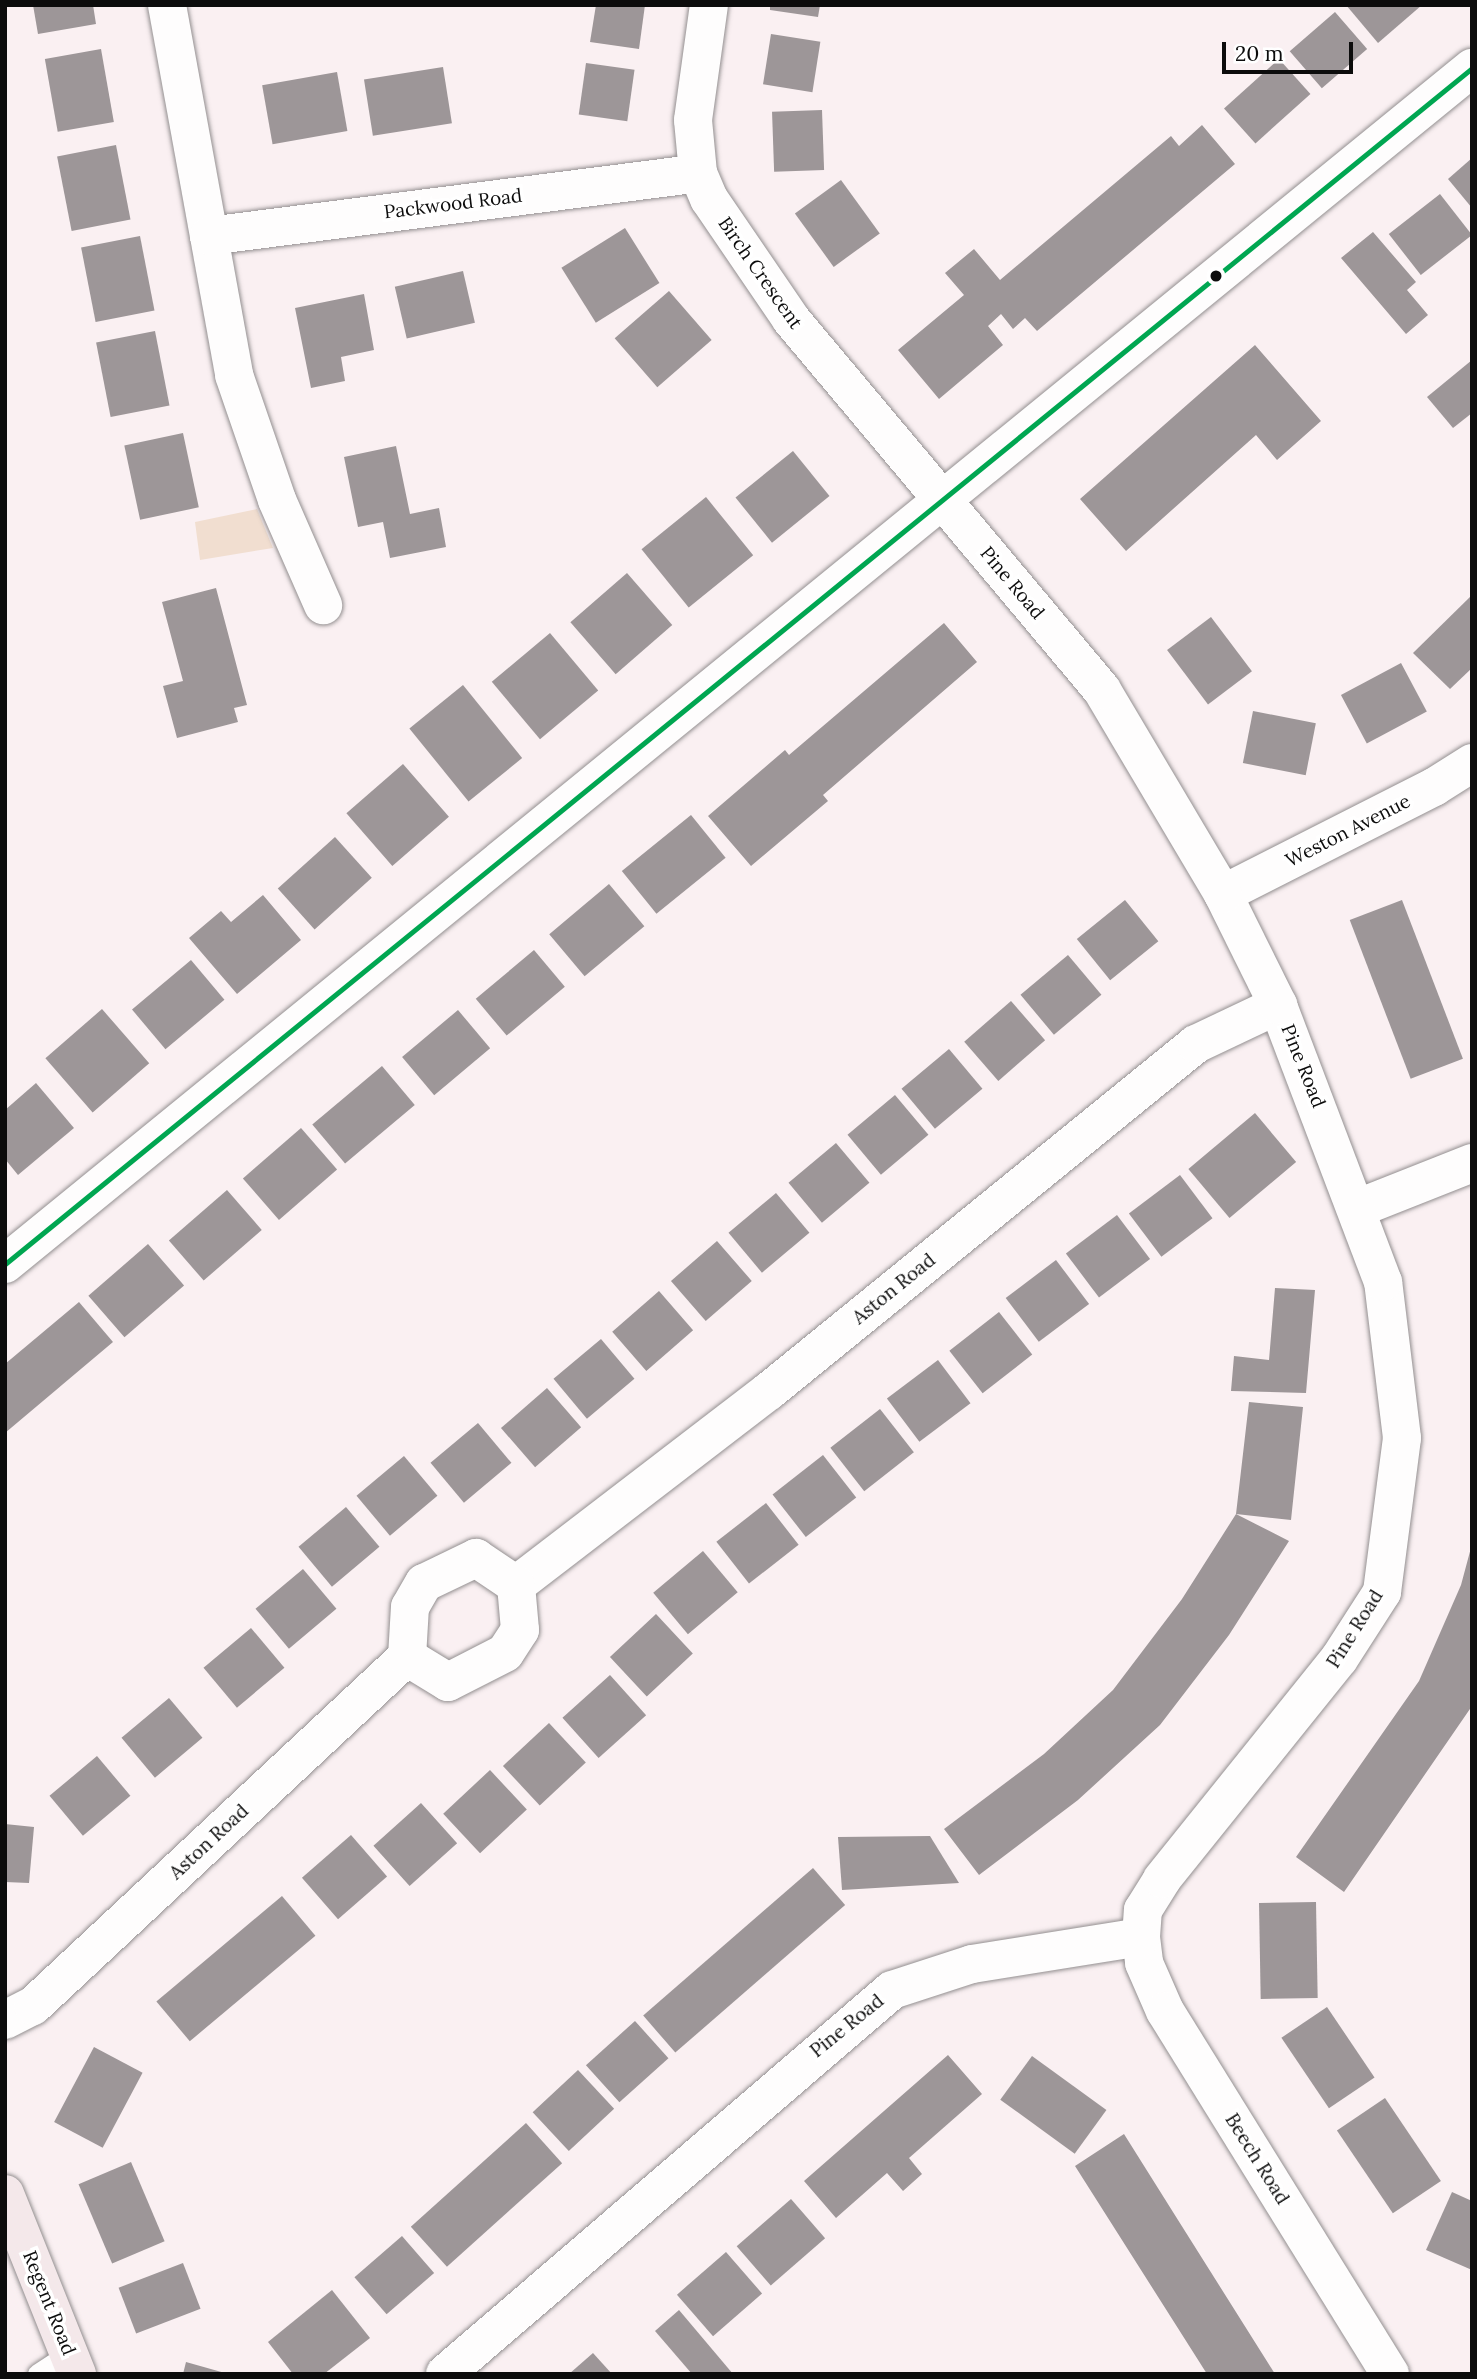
<!DOCTYPE html>
<style>
body{margin:0}
#map{position:relative;width:1477px;height:2379px;overflow:hidden;background:#faf0f2;font-family:Lora,serif}
div>[style]{position:absolute}
[style*='--x']{left:calc(var(--x)*1px);top:calc(var(--y)*1px);width:calc(var(--w)*1px);rotate:calc(var(--a)*1deg)}
.green>*{inset:0;background:#f1ded0}
.building>*{inset:0;background:#9d9698;transform-origin:0 0}
.roads{filter:drop-shadow(0 0 2px #938f90) drop-shadow(0 0 2px #938f90)}
.lane>*{height:21px;margin:-10.5px;padding:0 10.5px;transform-origin:10.5px;border-radius:10.5px;background:#fefdfd}
.street>*{height:38px;margin:-19px;padding:0 19px;transform-origin:19px;border-radius:19px;background:#fefdfd}
.secondary>*{height:38px;margin:-19px;padding:0 19px;transform-origin:19px;border-radius:19px;background:#f4e8ea}
.bus-1>*{height:5px;margin:-2.5px;padding:0 2.5px;transform-origin:2.5px;border-radius:2.5px;background:#00a651}
.dots>*{width:19px;height:19px;translate:-50% -50%;box-sizing:border-box;border:4px solid #fff;border-radius:50%}
span{translate:-50% -50%;white-space:nowrap;text-align:center;line-height:1.15;-webkit-text-stroke:7px #fff;paint-order:stroke}
.street-label{font-size:19px;color:#0c0c0c}
.frame{position:absolute;inset:0;border:7px solid #0c0c0c;pointer-events:none}
.scale{position:absolute;left:1222px;top:42px;width:131px;height:32px;box-sizing:border-box;border:4px solid #0c0c0c;border-top:0;padding-left:9px;font-size:21px;line-height:24px;white-space:nowrap;color:#0c0c0c;-webkit-text-stroke:5px #fff;paint-order:stroke}
</style>
<div id="map">
<div class="green">
<div style="clip-path:polygon(257px 509px,273px 548px,200px 560px,195px 522px)"></div>
</div>
<div class="building">
<div style="clip-path:polygon(33px 5px,93px 5px,96px 24px,38px 34px)"></div>
<div style="clip-path:polygon(596px 5px,645px 5px,639px 49px,590px 42px)"></div>
<div style="clip-path:polygon(770px 5px,820px 5px,818px 17px,770px 10px)"></div>
<div style="clip-path:polygon(1346px 5px,1422px 5px,1378px 43px)"></div>
<div style="left:1335px;top:12px;width:49px;height:60px;rotate:49deg"></div>
<div style="left:771px;top:34px;width:50px;height:51px;rotate:9deg"></div>
<div style="left:101px;top:49px;width:74px;height:57px;rotate:80deg"></div>
<div style="left:1279px;top:59px;width:47px;height:74px;rotate:48deg"></div>
<div style="left:586px;top:63px;width:49px;height:52px;rotate:8deg"></div>
<div style="left:443px;top:67px;width:57px;height:80px;rotate:81deg"></div>
<div style="left:337px;top:72px;width:60px;height:76px;rotate:80deg"></div>
<div style="left:822px;top:110px;width:60px;height:50px;rotate:88deg"></div>
<div style="clip-path:polygon(1202px 125px,1235px 164px,1037px 331px,1025px 318px,1013px 329px,1001px 314px,988px 326px,1003px 345px,939px 399px,898px 350px,964px 295px,945px 273px,974px 249px,1000px 280px,1171px 136px,1179px 146px)"></div>
<div style="left:116px;top:145px;width:76px;height:60px;rotate:79deg"></div>
<div style="clip-path:polygon(1472px 158px,1472px 208px,1448px 179px)"></div>
<div style="left:841px;top:180px;width:66px;height:57px;rotate:54deg"></div>
<div style="left:1440px;top:194px;width:52px;height:65px;rotate:52deg"></div>
<div style="left:625px;top:228px;width:65px;height:75px;rotate:58deg"></div>
<div style="clip-path:polygon(1373px 232px,1416px 282px,1407px 290px,1428px 315px,1406px 334px,1341px 258px)"></div>
<div style="left:140px;top:236px;width:76px;height:60px;rotate:79deg"></div>
<div style="left:463px;top:271px;width:53px;height:70px;rotate:77deg"></div>
<div style="left:669px;top:291px;width:65px;height:72px;rotate:49deg"></div>
<div style="clip-path:polygon(364px 294px,374px 350px,341px 357px,345px 381px,311px 388px,295px 308px)"></div>
<div style="left:155px;top:331px;width:76px;height:60px;rotate:79deg"></div>
<div style="clip-path:polygon(1255px 345px,1321px 421px,1277px 460px,1256px 435px,1126px 551px,1080px 499px)"></div>
<div style="clip-path:polygon(1472px 360px,1472px 413px,1453px 428px,1427px 397px)"></div>
<div style="left:183px;top:433px;width:76px;height:60px;rotate:78deg"></div>
<div style="clip-path:polygon(396px 446px,410px 514px,439px 508px,446px 547px,390px 558px,383px 522px,358px 527px,344px 457px)"></div>
<div style="left:793px;top:451px;width:58px;height:74px;rotate:51deg"></div>
<div style="left:706px;top:497px;width:75px;height:83px;rotate:51deg"></div>
<div style="left:627px;top:573px;width:69px;height:75px;rotate:49deg"></div>
<div style="clip-path:polygon(216px 588px,247px 705px,234px 708px,238px 722px,177px 738px,163px 686px,183px 681px,162px 602px)"></div>
<div style="clip-path:polygon(1472px 595px,1472px 668px,1450px 689px,1413px 653px)"></div>
<div style="left:1211px;top:617px;width:68px;height:55px;rotate:53deg"></div>
<div style="clip-path:polygon(944px 623px,977px 662px,823px 795px,828px 801px,751px 866px,708px 816px,785px 750px,789px 755px)"></div>
<div style="left:550px;top:633px;width:75px;height:76px;rotate:50deg"></div>
<div style="left:1401px;top:663px;width:55px;height:68px;rotate:62deg"></div>
<div style="left:463px;top:685px;width:94px;height:69px;rotate:51deg"></div>
<div style="left:1253px;top:711px;width:64px;height:53px;rotate:11deg"></div>
<div style="left:403px;top:764px;width:70px;height:75px;rotate:49deg"></div>
<div style="left:691px;top:815px;width:55px;height:89px;rotate:51deg"></div>
<div style="left:335px;top:837px;width:55px;height:77px;rotate:48deg"></div>
<div style="left:609px;top:884px;width:55px;height:78px;rotate:50deg"></div>
<div style="clip-path:polygon(263px 895px,301px 940px,237px 994px,189px 938px,221px 911px,231px 922px)"></div>
<div style="left:1125px;top:900px;width:53px;height:62px;rotate:51deg"></div>
<div style="left:1402px;top:900px;width:170px;height:56px;rotate:69deg"></div>
<div style="left:534px;top:950px;width:48px;height:76px;rotate:50deg"></div>
<div style="left:1068px;top:955px;width:52px;height:62px;rotate:50deg"></div>
<div style="left:191px;top:960px;width:52px;height:77px;rotate:50deg"></div>
<div style="left:1011px;top:1001px;width:52px;height:62px;rotate:49deg"></div>
<div style="left:102px;top:1009px;width:72px;height:75px;rotate:49deg"></div>
<div style="left:458px;top:1010px;width:50px;height:73px;rotate:50deg"></div>
<div style="left:949px;top:1049px;width:52px;height:62px;rotate:50deg"></div>
<div style="left:382px;top:1066px;width:51px;height:91px;rotate:50deg"></div>
<div style="clip-path:polygon(36px 1083px,74px 1128px,18px 1175px,5px 1159px,5px 1110px)"></div>
<div style="left:895px;top:1095px;width:52px;height:62px;rotate:50deg"></div>
<div style="left:1255px;top:1113px;width:64px;height:87px;rotate:50deg"></div>
<div style="left:301px;top:1128px;width:55px;height:77px;rotate:49deg"></div>
<div style="left:836px;top:1143px;width:52px;height:62px;rotate:50deg"></div>
<div style="left:1180px;top:1175px;width:54px;height:64px;rotate:53deg"></div>
<div style="left:227px;top:1190px;width:53px;height:77px;rotate:49deg"></div>
<div style="left:776px;top:1193px;width:52px;height:62px;rotate:50deg"></div>
<div style="left:1117px;top:1215px;width:55px;height:64px;rotate:53deg"></div>
<div style="left:717px;top:1241px;width:53px;height:61px;rotate:49deg"></div>
<div style="left:148px;top:1244px;width:55px;height:79px;rotate:49deg"></div>
<div style="left:1056px;top:1260px;width:55px;height:63px;rotate:53deg"></div>
<div style="clip-path:polygon(1275px 1288px,1315px 1290px,1306px 1393px,1231px 1391px,1234px 1356px,1269px 1360px)"></div>
<div style="left:659px;top:1291px;width:52px;height:62px;rotate:49deg"></div>
<div style="clip-path:polygon(79px 1302px,113px 1342px,5px 1433px,5px 1364px)"></div>
<div style="left:999px;top:1312px;width:54px;height:63px;rotate:52deg"></div>
<div style="left:601px;top:1339px;width:52px;height:62px;rotate:50deg"></div>
<div style="left:938px;top:1360px;width:54px;height:64px;rotate:53deg"></div>
<div style="left:547px;top:1388px;width:52px;height:61px;rotate:49deg"></div>
<div style="clip-path:polygon(1249px 1402px,1303px 1407px,1291px 1520px,1236px 1514px,1289px 1541px,1229px 1635px,1160px 1725px,1078px 1800px,979px 1875px,944px 1829px,1044px 1754px,1113px 1690px,1182px 1599px,1236px 1514px)"></div>
<div style="left:880px;top:1409px;width:55px;height:63px;rotate:52deg"></div>
<div style="left:478px;top:1423px;width:52px;height:62px;rotate:50deg"></div>
<div style="left:823px;top:1455px;width:54px;height:64px;rotate:52deg"></div>
<div style="left:404px;top:1456px;width:52px;height:62px;rotate:50deg"></div>
<div style="left:766px;top:1503px;width:53px;height:63px;rotate:52deg"></div>
<div style="left:346px;top:1507px;width:52px;height:62px;rotate:50deg"></div>
<div style="clip-path:polygon(1472px 1544px,1472px 1706px,1344px 1892px,1296px 1857px,1419px 1681px,1461px 1585px)"></div>
<div style="left:703px;top:1551px;width:54px;height:65px;rotate:50deg"></div>
<div style="left:303px;top:1569px;width:52px;height:62px;rotate:50deg"></div>
<div style="left:656px;top:1614px;width:54px;height:63px;rotate:47deg"></div>
<div style="left:251px;top:1628px;width:52px;height:62px;rotate:50deg"></div>
<div style="left:610px;top:1675px;width:54px;height:64px;rotate:48deg"></div>
<div style="left:169px;top:1698px;width:52px;height:62px;rotate:50deg"></div>
<div style="left:549px;top:1723px;width:54px;height:63px;rotate:47deg"></div>
<div style="left:97px;top:1756px;width:52px;height:62px;rotate:50deg"></div>
<div style="left:490px;top:1770px;width:54px;height:64px;rotate:47deg"></div>
<div style="left:421px;top:1803px;width:54px;height:64px;rotate:48deg"></div>
<div style="clip-path:polygon(5px 1824px,34px 1827px,29px 1883px,5px 1882px)"></div>
<div style="left:351px;top:1835px;width:55px;height:65px;rotate:49deg"></div>
<div style="clip-path:polygon(930px 1836px,959px 1883px,842px 1890px,838px 1837px)"></div>
<div style="left:813px;top:1868px;width:49px;height:225px;rotate:49deg"></div>
<div style="left:282px;top:1896px;width:52px;height:164px;rotate:50deg"></div>
<div style="left:1316px;top:1902px;width:96px;height:57px;rotate:89deg"></div>
<div style="left:1327px;top:2007px;width:85px;height:55px;rotate:56deg"></div>
<div style="left:635px;top:2021px;width:50px;height:66px;rotate:48deg"></div>
<div style="left:94px;top:2047px;width:55px;height:85px;rotate:28deg"></div>
<div style="clip-path:polygon(948px 2055px,982px 2094px,909px 2158px,922px 2174px,903px 2191px,887px 2173px,836px 2218px,804px 2181px)"></div>
<div style="left:1032px;top:2056px;width:92px;height:54px;rotate:36deg"></div>
<div style="left:578px;top:2070px;width:53px;height:62px;rotate:47deg"></div>
<div style="left:1385px;top:2098px;width:100px;height:58px;rotate:56deg"></div>
<div style="left:526px;top:2123px;width:54px;height:155px;rotate:48deg"></div>
<div style="clip-path:polygon(1124px 2134px,1178px 2220px,1275px 2374px,1207px 2374px,1075px 2166px)"></div>
<div style="left:131px;top:2162px;width:86px;height:57px;rotate:67deg"></div>
<div style="clip-path:polygon(1452px 2192px,1472px 2201px,1472px 2270px,1426px 2250px)"></div>
<div style="left:791px;top:2199px;width:52px;height:72px;rotate:49deg"></div>
<div style="left:402px;top:2236px;width:49px;height:63px;rotate:49deg"></div>
<div style="left:726px;top:2252px;width:55px;height:65px;rotate:49deg"></div>
<div style="left:183px;top:2263px;width:49px;height:69px;rotate:69deg"></div>
<div style="clip-path:polygon(332px 2290px,370px 2338px,324px 2374px,293px 2374px,268px 2342px)"></div>
<div style="clip-path:polygon(679px 2310px,733px 2374px,692px 2374px,655px 2331px)"></div>
<div style="clip-path:polygon(593px 2353px,612px 2374px,569px 2374px)"></div>
<div style="clip-path:polygon(186px 2362px,225px 2373px,225px 2374px,183px 2374px)"></div>
</div>
<div class="roads">
<div class="lane">
<div style="--x:38;--y:2374;--w:37;--a:-33"></div>
</div>
<div class="street">
<div style="--x:167;--y:5;--w:376;--a:79.7"></div>
<div style="--x:234;--y:375;--w:132;--a:71"></div>
<div style="--x:277;--y:500;--w:115;--a:66.3"></div>
<div style="--x:209;--y:236;--w:493;--a:-7.3"></div>
<div style="--x:1223;--y:894;--w:237;--a:-26.9"></div>
<div style="--x:1434;--y:787;--w:45;--a:-32.3"></div>
<div style="--x:1356;--y:1209;--w:125;--a:-21.6"></div>
<div style="--x:5;--y:1264;--w:1893;--a:-39.19"></div>
<div style="--x:516;--y:1585;--w:319;--a:-37.5"></div>
<div style="--x:769;--y:1391;--w:550;--a:-39.1"></div>
<div style="--x:1196;--y:1044;--w:91;--a:-25.4"></div>
<div style="--x:1141;--y:1937;--w:26;--a:83"></div>
<div style="--x:1144;--y:1963;--w:52;--a:66.4"></div>
<div style="--x:1165;--y:2011;--w:427;--a:58.2"></div>
<div style="--x:5;--y:2020;--w:31;--a:-27"></div>
<div style="--x:33;--y:2006;--w:512;--a:-43.02"></div>
<div style="--x:407;--y:1657;--w:50;--a:-86.6"></div>
<div style="--x:410;--y:1607;--w:28;--a:-60"></div>
<div style="--x:424;--y:1583;--w:58;--a:-25.7"></div>
<div style="--x:476;--y:1558;--w:48;--a:34"></div>
<div style="--x:516;--y:1585;--w:45;--a:84.9"></div>
<div style="--x:520;--y:1630;--w:27;--a:123"></div>
<div style="--x:505;--y:1653;--w:64;--a:153"></div>
<div style="--x:448;--y:1682;--w:48;--a:-148.6"></div>
<div style="--x:445;--y:2374;--w:589;--a:-40.66"></div>
<div style="--x:892;--y:1990;--w:84;--a:-18"></div>
<div style="--x:972;--y:1964;--w:171;--a:-9.1"></div>
<div style="--x:1141;--y:1937;--w:27;--a:-86"></div>
<div style="--x:1143;--y:1910;--w:36;--a:-58"></div>
<div style="--x:1162;--y:1879;--w:282;--a:-51.2"></div>
<div style="--x:1339;--y:1659;--w:80;--a:-57.3"></div>
<div style="--x:1382;--y:1592;--w:155;--a:-82.6"></div>
<div style="--x:1402;--y:1438;--w:157;--a:-96.9"></div>
<div style="--x:1383;--y:1282;--w:296;--a:-110.8"></div>
<div style="--x:1278;--y:1005;--w:124;--a:-116.4"></div>
<div style="--x:1223;--y:894;--w:237;--a:-120.7"></div>
<div style="--x:1102;--y:690;--w:484;--a:-130"></div>
<div style="--x:791;--y:319;--w:145;--a:-124.3"></div>
<div style="--x:709;--y:199;--w:28;--a:-113"></div>
<div style="--x:698;--y:173;--w:53;--a:-95.4"></div>
<div style="--x:693;--y:120;--w:116;--a:-82.1"></div>
</div>
<div class="secondary">
<div style="--x:5;--y:2194;--w:194;--a:68.2"></div>
</div>
</div>
<div class="bus-1">
<div style="--x:5;--y:1264;--w:1893;--a:-39.19"></div>
</div>
<div class="dots">
<div style="left:1216px;top:276px;background:#0c0c0c"></div>
</div>
<div class="street-label">
<span style="left:453px;top:204px;rotate:-7deg">Packwood Road</span>
<span style="left:760px;top:273px;rotate:55deg">Birch Crescent</span>
<span style="left:1012px;top:583px;rotate:50deg">Pine Road</span>
<span style="left:1348px;top:831px;rotate:-27deg">Weston Avenue</span>
<span style="left:1303px;top:1066px;rotate:68deg">Pine Road</span>
<span style="left:894px;top:1289px;rotate:-39deg">Aston Road</span>
<span style="left:1355px;top:1629px;rotate:-58deg">Pine Road</span>
<span style="left:209px;top:1842px;rotate:-43deg">Aston Road</span>
<span style="left:847px;top:2026px;rotate:-39deg">Pine Road</span>
<span style="left:1257px;top:2159px;rotate:58deg">Beech Road</span>
<span style="left:49px;top:2303px;rotate:68deg">Regent Road</span>
</div>
<div class="frame"></div>
<div class="scale">20 m</div>
</div>
